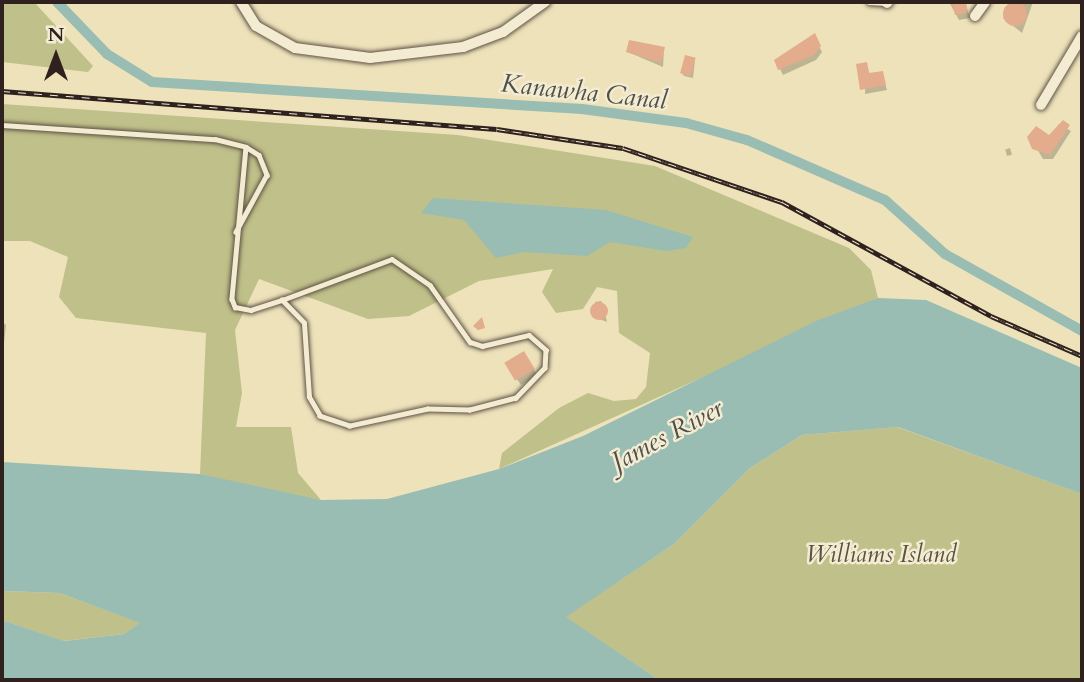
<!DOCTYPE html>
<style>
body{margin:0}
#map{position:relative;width:1084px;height:682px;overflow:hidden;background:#ede2ba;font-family:Cardo,serif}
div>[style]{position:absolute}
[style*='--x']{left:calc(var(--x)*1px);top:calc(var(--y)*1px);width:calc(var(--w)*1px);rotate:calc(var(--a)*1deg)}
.green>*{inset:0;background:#c0c08a}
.water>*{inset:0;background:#99bdb3}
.shadow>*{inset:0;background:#0003;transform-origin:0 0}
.canal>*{height:10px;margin:-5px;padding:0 5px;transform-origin:5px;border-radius:5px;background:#99bdb3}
.building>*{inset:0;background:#e3ac8c;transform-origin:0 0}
.round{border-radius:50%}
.roads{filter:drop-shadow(0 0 2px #5e5245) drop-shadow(0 0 2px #5e5245)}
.lane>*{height:4.5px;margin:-2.25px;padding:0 2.25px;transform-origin:2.25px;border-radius:2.25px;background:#f3ecd2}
.street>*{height:10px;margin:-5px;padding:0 5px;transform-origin:5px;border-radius:5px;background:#f3ecd2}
.rail>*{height:5px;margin-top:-2.5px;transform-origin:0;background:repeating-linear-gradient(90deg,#f3ecd2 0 8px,#2f221e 0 16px);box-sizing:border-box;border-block:2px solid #2f221e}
span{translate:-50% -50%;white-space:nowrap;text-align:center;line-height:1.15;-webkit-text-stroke:5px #f3ecd2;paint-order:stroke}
.park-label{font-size:24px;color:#5a513e;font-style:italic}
.water-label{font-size:26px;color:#4f504b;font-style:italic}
.frame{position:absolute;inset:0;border:4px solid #2f221e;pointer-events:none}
.north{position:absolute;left:21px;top:21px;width:70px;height:70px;-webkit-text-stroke:5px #f3ecd2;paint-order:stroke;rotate:0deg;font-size:19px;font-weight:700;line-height:28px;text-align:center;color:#2f221e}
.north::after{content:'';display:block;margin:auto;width:24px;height:32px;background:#2f221e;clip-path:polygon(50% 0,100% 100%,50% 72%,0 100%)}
</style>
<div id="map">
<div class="green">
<div style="clip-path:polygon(2px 2px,34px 2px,93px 66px,88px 72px,2px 62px)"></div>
<div style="clip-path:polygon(2px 104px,458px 135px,655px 166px,849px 248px,871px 270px,878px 298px,499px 469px,502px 453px,559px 408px,588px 393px,614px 401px,636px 399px,646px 387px,650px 353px,619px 333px,617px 291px,597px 287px,583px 309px,556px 313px,542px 292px,553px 269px,479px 281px,409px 316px,368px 319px,259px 279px,235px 330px,242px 393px,236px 427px,291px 427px,298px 473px,321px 500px,253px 488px,200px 474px,206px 333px,76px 318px,59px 297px,68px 257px,30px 241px,2px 241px)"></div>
<div style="clip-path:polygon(897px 427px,1082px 494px,1082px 680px,659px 680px,565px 617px,674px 544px,750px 468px,802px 435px)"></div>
<div style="clip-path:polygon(2px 591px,60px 593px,141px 623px,124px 634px,63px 641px,2px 620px)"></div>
</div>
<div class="water">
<div style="clip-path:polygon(433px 198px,606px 210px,693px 237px,686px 248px,666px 251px,610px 242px,587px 256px,524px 252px,496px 258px,464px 220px,421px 213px)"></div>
<div style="clip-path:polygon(878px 298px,926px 300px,1082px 368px,1082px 494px,898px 427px,802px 435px,750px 468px,674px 544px,566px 617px,659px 680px,2px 680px,2px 620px,64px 641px,124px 634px,140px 623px,60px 593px,2px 591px,2px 462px,200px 474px,321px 500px,387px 499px,499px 469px,583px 436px,816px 321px)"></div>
</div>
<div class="shadow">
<div style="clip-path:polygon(949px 2px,965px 2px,970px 18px,959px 20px)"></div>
<div style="clip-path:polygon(1015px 2px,1033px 2px,1022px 33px,1003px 18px)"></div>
<div style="clip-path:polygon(814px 36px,822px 52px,816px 60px,783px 75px,776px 61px)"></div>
<div style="clip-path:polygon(664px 49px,663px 67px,628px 52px)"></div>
<div style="clip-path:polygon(695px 60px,693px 78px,684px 76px,682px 73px)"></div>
<div style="clip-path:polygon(866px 64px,870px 75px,882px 73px,887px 90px,865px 94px)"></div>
<div style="clip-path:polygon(1059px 124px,1071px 131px,1053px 159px,1043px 159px,1030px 137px,1049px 138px)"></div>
<div style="left:1010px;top:148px;width:7px;height:5px;rotate:74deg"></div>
<div style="clip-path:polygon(601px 301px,603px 304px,607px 322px,594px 317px,595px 302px)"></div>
<div style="clip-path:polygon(2px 322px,6px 325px,4px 343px,2px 342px)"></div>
<div style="clip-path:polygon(523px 353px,537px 375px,521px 385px,510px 369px)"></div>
</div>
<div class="canal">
<div style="--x:57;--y:2;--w:72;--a:46.1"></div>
<div style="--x:107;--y:54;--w:53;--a:31.9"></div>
<div style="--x:152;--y:82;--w:431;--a:3.6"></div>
<div style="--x:582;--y:109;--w:105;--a:7.7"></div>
<div style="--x:686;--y:123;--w:63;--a:15.6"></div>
<div style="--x:747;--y:140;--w:150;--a:23.5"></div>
<div style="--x:885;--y:200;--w:81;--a:42"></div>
<div style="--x:945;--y:254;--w:157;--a:29.3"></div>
</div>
<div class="building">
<div style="clip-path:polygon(952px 2px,966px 2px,968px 13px,955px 15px)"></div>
<div class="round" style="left:1003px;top:2px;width:24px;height:24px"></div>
<div style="clip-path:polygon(815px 33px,821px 46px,814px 55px,778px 70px,774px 60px)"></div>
<div style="clip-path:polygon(629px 40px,665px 47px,661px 63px,626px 52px)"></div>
<div style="left:685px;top:55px;width:11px;height:19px;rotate:15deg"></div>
<div style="clip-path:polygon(867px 62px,869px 73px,883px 71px,886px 85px,860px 90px,856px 64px)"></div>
<div style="clip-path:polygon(1063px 120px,1070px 125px,1050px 155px,1032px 149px,1027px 137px,1036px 126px,1049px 135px)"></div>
<div class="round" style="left:590px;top:302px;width:18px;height:18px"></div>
<div style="clip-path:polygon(482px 317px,485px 328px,478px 330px,473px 326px)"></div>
<div style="left:524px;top:351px;width:21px;height:23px;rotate:59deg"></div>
</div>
<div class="roads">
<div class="lane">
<div style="--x:869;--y:2;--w:17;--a:3"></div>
<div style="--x:2;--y:125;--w:213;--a:3.8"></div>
<div style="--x:215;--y:139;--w:32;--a:14"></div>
<div style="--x:246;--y:147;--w:15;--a:32"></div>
<div style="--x:259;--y:155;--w:22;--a:68"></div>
<div style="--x:267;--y:175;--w:65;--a:118.5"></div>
<div style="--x:246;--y:147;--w:153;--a:95.3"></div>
<div style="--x:232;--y:299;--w:9;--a:69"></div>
<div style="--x:235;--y:307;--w:16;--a:11"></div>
<div style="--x:251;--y:310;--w:33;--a:-18"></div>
<div style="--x:392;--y:259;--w:46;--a:34.4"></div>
<div style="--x:430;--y:285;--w:70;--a:54.9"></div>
<div style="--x:470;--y:342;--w:13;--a:18"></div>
<div style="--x:482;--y:346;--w:48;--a:-13.2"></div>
<div style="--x:529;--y:335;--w:23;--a:41"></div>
<div style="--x:546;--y:350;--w:18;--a:93"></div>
<div style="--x:545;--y:368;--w:42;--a:134"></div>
<div style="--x:516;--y:398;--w:48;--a:165.4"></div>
<div style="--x:470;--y:410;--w:42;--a:-178.6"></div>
<div style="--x:428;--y:409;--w:80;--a:167.7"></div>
<div style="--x:350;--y:426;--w:32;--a:-162"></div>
<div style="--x:320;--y:416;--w:22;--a:-120"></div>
<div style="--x:309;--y:397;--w:74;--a:-93.9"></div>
<div style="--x:304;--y:323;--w:32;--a:-134"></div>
<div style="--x:282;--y:300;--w:117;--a:-20.4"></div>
</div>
<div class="street">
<div style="--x:241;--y:2;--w:28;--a:58"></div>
<div style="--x:256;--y:26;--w:45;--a:29.4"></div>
<div style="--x:295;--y:48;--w:76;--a:7.6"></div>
<div style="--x:370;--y:58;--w:94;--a:-6.7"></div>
<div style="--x:463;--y:47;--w:43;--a:-20.6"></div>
<div style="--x:503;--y:32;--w:52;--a:-35.5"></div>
<div style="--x:887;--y:3;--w:1;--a:-45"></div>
<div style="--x:975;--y:16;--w:17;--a:-54"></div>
<div style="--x:1041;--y:105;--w:80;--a:-59.3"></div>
</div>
</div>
<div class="rail">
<div style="--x:2;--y:91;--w:496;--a:4.4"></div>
<div style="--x:497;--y:129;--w:127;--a:8.6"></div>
<div style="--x:623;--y:148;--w:168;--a:18.8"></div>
<div style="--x:782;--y:202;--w:238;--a:28.6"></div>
<div style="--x:991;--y:316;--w:99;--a:23.7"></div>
</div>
<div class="park-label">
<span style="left:881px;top:555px">Williams Island</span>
</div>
<div class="water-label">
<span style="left:584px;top:92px;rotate:6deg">Kanawha Canal</span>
<span style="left:667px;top:435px;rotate:-28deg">James River</span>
</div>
<div class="frame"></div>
<div class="north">N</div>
</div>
